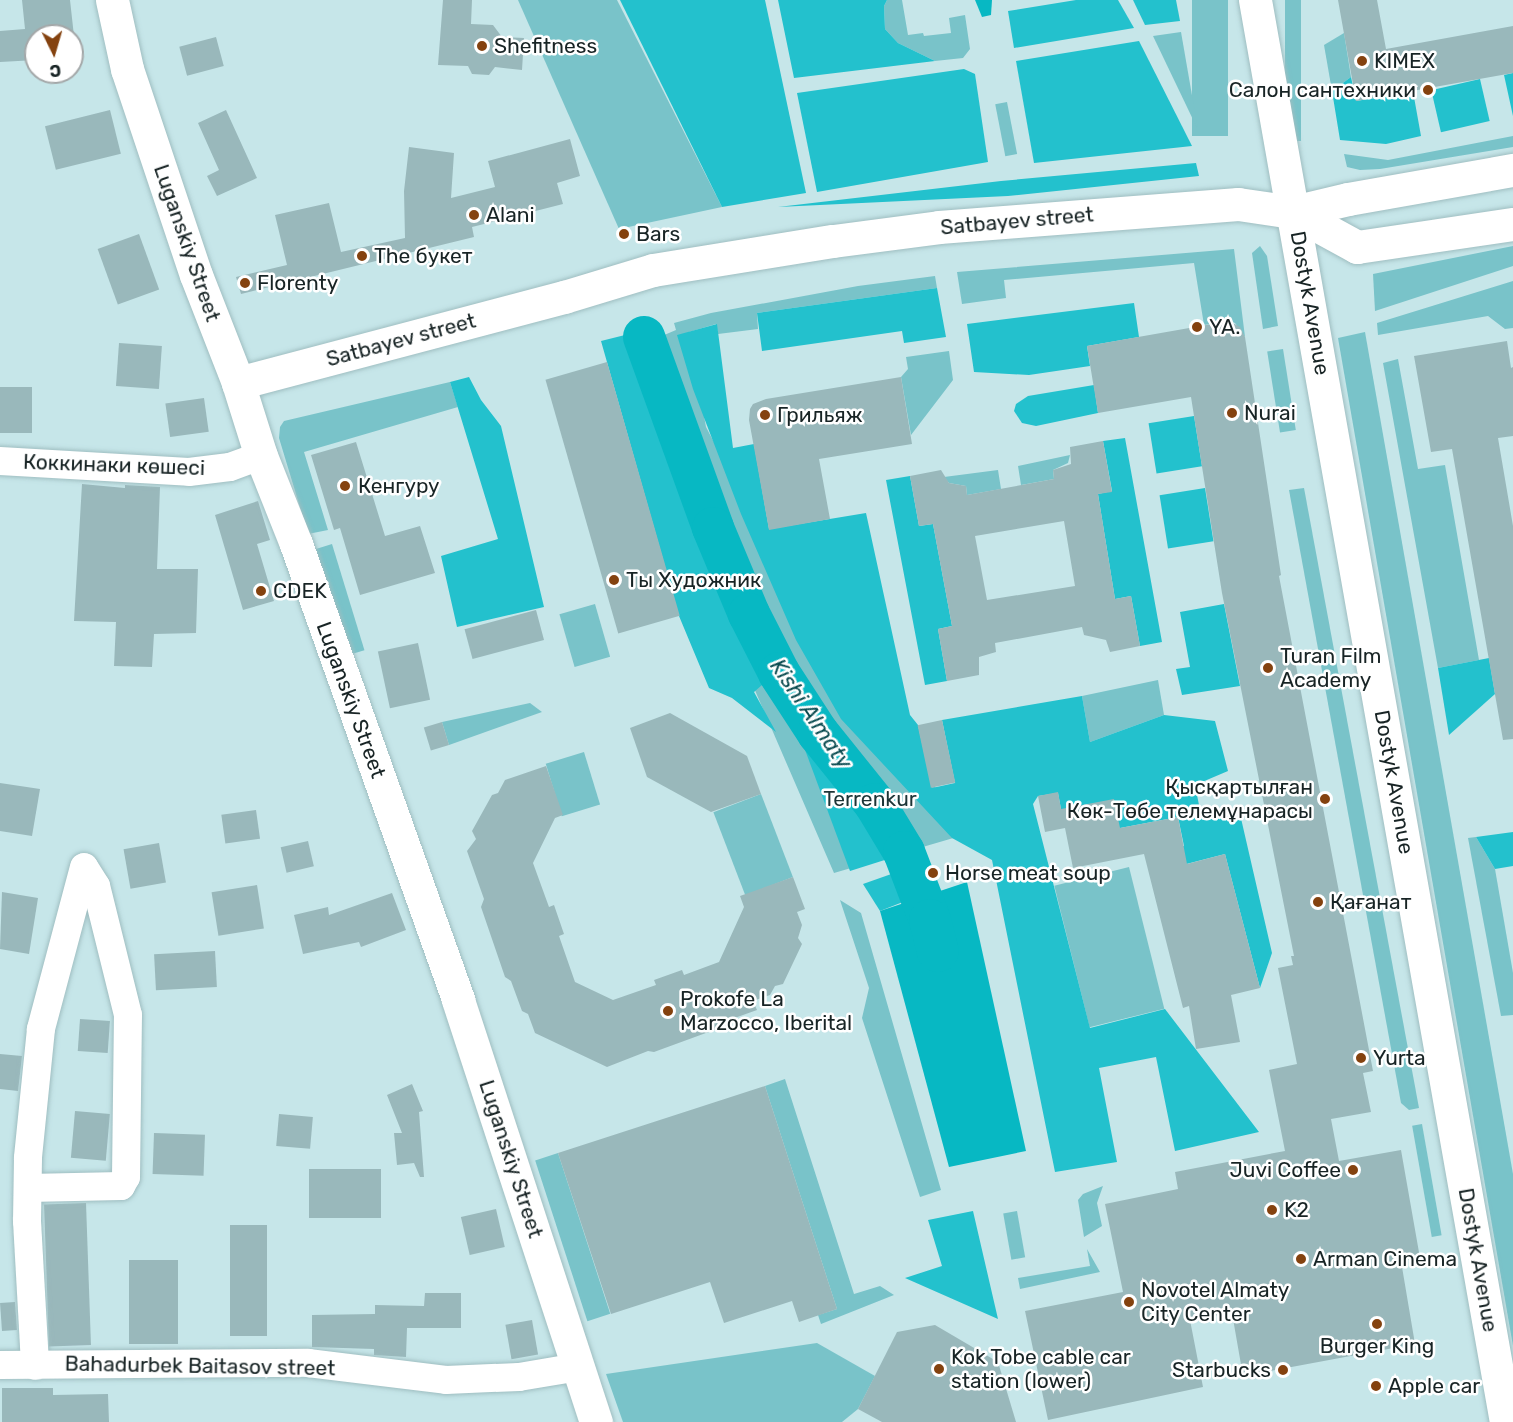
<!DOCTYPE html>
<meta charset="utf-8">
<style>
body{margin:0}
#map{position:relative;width:1513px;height:1422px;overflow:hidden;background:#c6e6e9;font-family:Rubik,sans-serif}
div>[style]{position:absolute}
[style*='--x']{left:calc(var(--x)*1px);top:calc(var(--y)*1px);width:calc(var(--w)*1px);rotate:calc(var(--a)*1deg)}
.green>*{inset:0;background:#79c3c9;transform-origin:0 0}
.forest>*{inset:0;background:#23c1cd;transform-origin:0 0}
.water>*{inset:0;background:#07b8c3}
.river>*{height:42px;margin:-21px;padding:0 21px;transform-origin:21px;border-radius:21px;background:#07b8c3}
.building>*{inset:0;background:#99b8bb;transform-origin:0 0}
.roads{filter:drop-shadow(0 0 2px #9fbec1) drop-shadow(0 0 2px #9fbec1)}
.street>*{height:28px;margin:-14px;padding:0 14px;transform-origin:14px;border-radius:14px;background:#fff}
.secondary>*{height:33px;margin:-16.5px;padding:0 16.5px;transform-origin:16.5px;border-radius:16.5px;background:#fff}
.dots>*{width:16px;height:16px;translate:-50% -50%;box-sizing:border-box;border:3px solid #fff;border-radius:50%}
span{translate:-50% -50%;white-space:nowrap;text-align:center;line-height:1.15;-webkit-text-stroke:5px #fff;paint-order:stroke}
.poi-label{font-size:21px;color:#182425}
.left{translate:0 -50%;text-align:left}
.right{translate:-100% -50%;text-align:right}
.street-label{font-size:21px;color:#182425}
.park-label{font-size:21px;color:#1d3537}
.water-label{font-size:22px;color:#0a4b50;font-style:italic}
.north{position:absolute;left:24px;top:24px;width:60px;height:60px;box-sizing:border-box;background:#fff;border:2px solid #a3a7a8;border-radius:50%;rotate:175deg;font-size:16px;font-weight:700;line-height:24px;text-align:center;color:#182425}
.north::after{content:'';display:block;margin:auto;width:21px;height:27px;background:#84420f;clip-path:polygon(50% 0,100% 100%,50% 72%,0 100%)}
</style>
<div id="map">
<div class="green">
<div style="clip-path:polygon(518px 0,617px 0,722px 207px,619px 229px)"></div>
<div style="clip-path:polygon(887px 0,902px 0,908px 35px,923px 33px,924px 36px,951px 33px,949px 18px,965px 15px,970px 49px,963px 58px,935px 61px,898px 43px,885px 29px,884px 6px)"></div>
<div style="left:1192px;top:0;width:36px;height:136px"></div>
<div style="left:1285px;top:0;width:16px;height:141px"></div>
<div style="clip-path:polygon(1181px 32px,1198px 130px,1153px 36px)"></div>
<div style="clip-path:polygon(1344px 33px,1351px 77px,1332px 91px,1324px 45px)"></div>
<div style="left:1007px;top:102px;width:53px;height:12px;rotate:79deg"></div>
<div style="clip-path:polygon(1513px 136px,1513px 147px,1380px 169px,1360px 170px,1347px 167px,1344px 154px,1388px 160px)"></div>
<div style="clip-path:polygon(1260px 246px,1267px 256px,1278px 326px,1263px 329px,1252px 253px)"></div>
<div style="clip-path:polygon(1513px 246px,1513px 266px,1375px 311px,1373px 274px)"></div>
<div style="clip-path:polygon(1234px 249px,1245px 337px,1235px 323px,1229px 321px,1204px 325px,1194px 263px,1004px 280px,1006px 298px,962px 304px,957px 272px)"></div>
<div style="clip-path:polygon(935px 276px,937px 288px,757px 313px,758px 329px,718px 334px,716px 324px,689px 332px,706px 427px,754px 519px,967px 834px,834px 873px,725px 621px,629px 350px,676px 330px,674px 323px,711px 313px,858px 286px)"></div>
<div style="clip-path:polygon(1513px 281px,1513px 328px,1505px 329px,1488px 316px,1378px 335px,1377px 323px)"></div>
<div style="clip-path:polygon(1365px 332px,1513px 1174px,1513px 1346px,1338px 338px)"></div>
<div style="left:1283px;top:349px;width:82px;height:16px;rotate:81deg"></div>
<div style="clip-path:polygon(949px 351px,953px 380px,911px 435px,901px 377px,908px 369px,906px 357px)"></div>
<div style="clip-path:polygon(1398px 359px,1418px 469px,1445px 465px,1479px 660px,1438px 668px,1383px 363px)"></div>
<div style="clip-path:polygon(450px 382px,458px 407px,304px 452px,328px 530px,308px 534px,279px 438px,280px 427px,284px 421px)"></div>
<div style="clip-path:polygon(1070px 455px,1068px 463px,1053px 470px,1054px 479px,1021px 485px,1018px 466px)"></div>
<div style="clip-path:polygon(998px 470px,1001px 489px,967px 495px,966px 486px,949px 483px,944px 477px)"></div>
<div style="clip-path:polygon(1304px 488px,1419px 1108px,1409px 1110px,1401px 1103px,1289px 490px)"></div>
<div style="left:332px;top:544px;width:111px;height:21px;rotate:73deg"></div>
<div style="left:595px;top:604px;width:55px;height:37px;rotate:74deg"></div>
<div style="clip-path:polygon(1158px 680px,1164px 715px,1090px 742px,1082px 696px)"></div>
<div style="clip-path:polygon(530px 703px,542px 712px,449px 745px,442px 722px)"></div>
<div style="left:584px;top:752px;width:55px;height:40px;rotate:73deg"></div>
<div style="left:761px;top:794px;width:89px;height:51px;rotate:69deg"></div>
<div style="clip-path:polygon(1476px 837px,1495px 869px,1513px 973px,1513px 1015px,1501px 1016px,1468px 838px)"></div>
<div style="left:1129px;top:867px;width:146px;height:77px;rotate:76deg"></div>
<div style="clip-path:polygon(840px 900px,861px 913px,941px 1190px,920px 1197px,862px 1018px,869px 988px)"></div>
<div style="clip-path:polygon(785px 1079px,854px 1294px,880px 1286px,894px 1295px,821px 1324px,818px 1315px,837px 1309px,765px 1086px)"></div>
<div style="left:1422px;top:1124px;width:113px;height:10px;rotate:80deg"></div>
<div style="left:558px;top:1153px;width:169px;height:24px;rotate:72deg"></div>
<div style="clip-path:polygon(1103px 1186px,1097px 1203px,1102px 1226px,1084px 1237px,1078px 1200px,1083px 1194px)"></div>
<div style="left:1017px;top:1211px;width:47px;height:14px;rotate:80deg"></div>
<div style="clip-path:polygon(1087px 1249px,1100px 1272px,1020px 1289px,1018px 1278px,1090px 1266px)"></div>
<div style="clip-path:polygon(817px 1343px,875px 1376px,858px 1409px,842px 1422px,623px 1422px,606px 1374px)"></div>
</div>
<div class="forest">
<div style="clip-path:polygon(620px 0,765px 0,806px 193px,722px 207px)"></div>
<div style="clip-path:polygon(778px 0,887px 0,884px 6px,885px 29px,898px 43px,935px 61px,794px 78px)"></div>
<div style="clip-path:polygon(1076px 0,1118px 0,1134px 28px,1014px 48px,1008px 11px)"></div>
<div style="clip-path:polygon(1133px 0,1176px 0,1180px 21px,1145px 25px)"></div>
<div style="clip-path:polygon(1139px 41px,1192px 146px,1034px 163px,1016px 61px)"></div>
<div style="clip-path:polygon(964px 69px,975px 74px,988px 162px,817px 192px,797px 93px)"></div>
<div style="clip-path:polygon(1513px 73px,1513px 116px,1504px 75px)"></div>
<div style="clip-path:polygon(1351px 77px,1356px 101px,1395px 95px,1414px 97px,1421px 136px,1386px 144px,1340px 140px,1332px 91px)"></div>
<div style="left:1480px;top:79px;width:43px;height:50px;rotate:77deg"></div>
<div style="clip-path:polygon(1196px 163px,1199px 176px,1008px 196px,778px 207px,1001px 181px)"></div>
<div style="clip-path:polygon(937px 288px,946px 337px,904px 343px,902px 331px,762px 351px,757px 313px)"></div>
<div style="clip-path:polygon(1134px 303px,1139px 337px,1087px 346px,1090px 366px,1029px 375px,974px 372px,967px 324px)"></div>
<div style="clip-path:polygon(717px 324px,733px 448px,754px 444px,769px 529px,866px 513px,910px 715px,918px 725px,932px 788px,955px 783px,942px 720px,1082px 696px,1090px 742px,1164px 715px,1215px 721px,1228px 771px,1195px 785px,1202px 820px,1240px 814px,1272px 953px,1260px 988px,1225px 854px,1163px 870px,1159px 851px,1184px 846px,1178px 817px,1120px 828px,1061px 809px,1058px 793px,1038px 796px,1033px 804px,1090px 1028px,1165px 1009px,1259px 1132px,1175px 1151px,1156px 1057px,1099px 1068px,1117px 1162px,1055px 1172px,992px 860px,952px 838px,841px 719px,796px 640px,741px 514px,693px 389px,677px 335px)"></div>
<div style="clip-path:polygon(633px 333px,711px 547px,771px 677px,754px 692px,776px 732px,732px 698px,709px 688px,679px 616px,601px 341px)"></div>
<div style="clip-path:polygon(469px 377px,481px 400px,501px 426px,544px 607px,457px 627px,441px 556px,498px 539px,450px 382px)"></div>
<div style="clip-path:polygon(1094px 385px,1098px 413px,1036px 426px,1022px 423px,1014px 411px,1016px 404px,1028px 396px)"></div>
<div style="left:1194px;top:416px;width:51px;height:46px;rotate:81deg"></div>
<div style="clip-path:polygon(1125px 438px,1162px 642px,1140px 646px,1131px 596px,1115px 599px,1098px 494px,1112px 491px,1103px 441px)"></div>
<div style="clip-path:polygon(910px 476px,919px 526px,933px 524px,952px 626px,938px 629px,947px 681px,925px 685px,886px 480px)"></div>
<div style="left:1205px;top:488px;width:54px;height:46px;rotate:81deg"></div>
<div style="clip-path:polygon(1224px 604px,1240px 686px,1182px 695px,1176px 669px,1190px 667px,1180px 612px)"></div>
<div style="clip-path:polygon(1489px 658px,1495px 694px,1449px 735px,1438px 668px)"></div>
<div style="clip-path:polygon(788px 704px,867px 810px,886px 843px,891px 858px,850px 871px)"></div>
<div style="clip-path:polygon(1513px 832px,1513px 866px,1495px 869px,1476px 837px)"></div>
<div style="clip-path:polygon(897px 872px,908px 900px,880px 911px,863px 884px)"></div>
<div style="clip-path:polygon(973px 1211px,998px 1319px,905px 1278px,942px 1266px,928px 1220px)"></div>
</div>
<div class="water">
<div style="clip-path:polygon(975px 0,992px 0,991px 15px,982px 17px)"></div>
<div style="clip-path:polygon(967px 882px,1026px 1151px,949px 1167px,880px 911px)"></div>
</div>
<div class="river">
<div style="--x:644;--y:337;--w:203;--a:70.1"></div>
<div style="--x:713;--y:528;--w:93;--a:67.3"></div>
<div style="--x:749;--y:614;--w:66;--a:63"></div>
<div style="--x:779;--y:673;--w:72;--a:57"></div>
<div style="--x:818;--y:733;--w:91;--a:51.2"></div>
<div style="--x:875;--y:804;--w:56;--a:58.9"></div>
<div style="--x:904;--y:852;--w:73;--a:69.1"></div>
<div style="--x:930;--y:920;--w:32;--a:76"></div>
</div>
<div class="building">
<div style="clip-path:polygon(22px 0,70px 0,74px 36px,36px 36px,36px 60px,0 62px,0 31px,25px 29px)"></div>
<div style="clip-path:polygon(443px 0,472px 0,471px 24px,493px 25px,502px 37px,524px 38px,522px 70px,495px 67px,489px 75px,472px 74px,468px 66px,438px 65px)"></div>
<div style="clip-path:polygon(1338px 0,1377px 0,1386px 49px,1513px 26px,1513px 73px,1356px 101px)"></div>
<div style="left:216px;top:37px;width:30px;height:38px;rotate:75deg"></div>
<div style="left:110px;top:110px;width:45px;height:67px;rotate:76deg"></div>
<div style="clip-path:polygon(226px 110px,257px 178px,217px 196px,207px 176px,219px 170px,198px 123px)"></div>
<div style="clip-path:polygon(570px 139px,580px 176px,557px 183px,563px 204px,472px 227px,474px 237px,241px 294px,236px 277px,287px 265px,275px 215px,329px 203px,341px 252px,405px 238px,404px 191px,409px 147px,454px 153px,451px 198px,495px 187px,488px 161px)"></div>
<div style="left:139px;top:234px;width:59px;height:44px;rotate:70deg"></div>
<div style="clip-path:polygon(1229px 321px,1240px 327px,1245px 337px,1281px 575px,1279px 576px,1373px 1071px,1363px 1073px,1371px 1112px,1331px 1119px,1339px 1161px,1401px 1150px,1420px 1258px,1401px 1261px,1415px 1344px,1243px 1376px,1232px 1313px,1190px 1320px,1203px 1387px,1048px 1420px,1025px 1311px,1123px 1292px,1105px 1204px,1178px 1189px,1175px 1172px,1285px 1151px,1269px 1070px,1297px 1064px,1278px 968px,1293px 965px,1291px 956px,1294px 956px,1222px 593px,1191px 397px,1098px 413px,1087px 346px)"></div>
<div style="clip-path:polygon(1507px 341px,1511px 368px,1513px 367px,1513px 436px,1498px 438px,1513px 526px,1513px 739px,1503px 740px,1452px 449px,1431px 452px,1414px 356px)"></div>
<div style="left:119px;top:343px;width:43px;height:43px;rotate:4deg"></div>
<div style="left:607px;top:362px;width:264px;height:64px;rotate:74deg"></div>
<div style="clip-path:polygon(901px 377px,912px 444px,819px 459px,830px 519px,769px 530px,749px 420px,750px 409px,753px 404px,766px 399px)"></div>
<div style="left:0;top:387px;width:32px;height:46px"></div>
<div style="left:204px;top:398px;width:34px;height:39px;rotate:82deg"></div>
<div style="clip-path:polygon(evenodd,1103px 441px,1112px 492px,1098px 494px,1115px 599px,1131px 596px,1140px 646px,1110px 652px,1106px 640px,1084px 635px,1082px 627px,995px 643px,996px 652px,979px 657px,979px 675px,947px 681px,938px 629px,952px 626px,933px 524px,919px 526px,910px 476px,941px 470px,949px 483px,966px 486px,967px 495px,1011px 487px,1054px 479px,1053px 470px,1071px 464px,1070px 447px,1103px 441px,1064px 521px,1075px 586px,987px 600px,975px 536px,1064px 521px)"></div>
<div style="clip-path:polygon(356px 442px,385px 536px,420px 526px,435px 573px,360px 595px,340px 528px,334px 530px,311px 455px)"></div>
<div style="clip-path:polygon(82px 484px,125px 488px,125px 485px,160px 487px,157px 569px,198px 569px,196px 633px,154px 634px,152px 667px,114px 666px,116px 622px,74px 621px)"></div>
<div style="clip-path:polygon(258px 501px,270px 540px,257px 544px,274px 601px,243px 610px,215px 515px)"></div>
<div style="left:536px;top:610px;width:31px;height:74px;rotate:75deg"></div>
<div style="left:418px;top:643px;width:58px;height:41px;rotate:78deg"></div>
<div style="clip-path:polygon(670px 713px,747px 756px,761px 794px,711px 812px,647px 777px,630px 728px)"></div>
<div style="left:942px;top:720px;width:64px;height:25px;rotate:78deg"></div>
<div style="left:442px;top:722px;width:24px;height:19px;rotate:73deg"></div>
<div style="clip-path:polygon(546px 766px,563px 815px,555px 818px,533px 863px,549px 907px,554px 905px,564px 934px,559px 936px,575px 982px,613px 1000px,656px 985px,654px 980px,682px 970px,684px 975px,719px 962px,744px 907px,740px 896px,793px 877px,805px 909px,797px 912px,802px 925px,798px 938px,802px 944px,783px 984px,775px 986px,770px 995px,753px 1001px,757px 1010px,729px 1020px,725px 1026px,654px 1052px,648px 1051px,607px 1067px,535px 1033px,528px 1014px,522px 1011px,511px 981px,505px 977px,481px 907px,484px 899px,467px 851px,476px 839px,472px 831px,492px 795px,498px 793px,505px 780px)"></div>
<div style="clip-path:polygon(0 783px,40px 789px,32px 836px,0 831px)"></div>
<div style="clip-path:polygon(1058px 792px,1061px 809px,1114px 799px,1120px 828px,1178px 817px,1187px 864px,1225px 854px,1260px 988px,1231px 995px,1240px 1042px,1196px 1049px,1189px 1006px,1183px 1008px,1144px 854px,1073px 868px,1065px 828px,1045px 832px,1038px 796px)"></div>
<div style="left:256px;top:810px;width:29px;height:35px;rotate:82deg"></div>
<div style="left:308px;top:841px;width:26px;height:28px;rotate:77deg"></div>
<div style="left:159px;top:843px;width:40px;height:36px;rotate:80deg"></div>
<div style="left:257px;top:885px;width:44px;height:46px;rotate:81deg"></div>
<div style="clip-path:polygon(2px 892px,38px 898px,29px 954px,0 949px)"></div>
<div style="clip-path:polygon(392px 893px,406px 930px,361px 947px,359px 942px,303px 954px,294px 915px,328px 907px,329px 915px)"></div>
<div style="left:215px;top:951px;width:36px;height:61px;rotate:87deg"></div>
<div style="left:80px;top:1019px;width:30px;height:32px;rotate:4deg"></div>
<div style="clip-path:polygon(0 1054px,22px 1056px,18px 1091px,0 1089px)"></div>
<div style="clip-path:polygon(412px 1084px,423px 1111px,419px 1112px,424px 1177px,420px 1177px,414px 1163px,397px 1165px,394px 1133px,402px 1133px,387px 1095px)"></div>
<div style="clip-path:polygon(765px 1086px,837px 1309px,799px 1322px,792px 1301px,724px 1323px,710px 1282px,611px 1314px,558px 1153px)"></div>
<div style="left:75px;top:1111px;width:35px;height:47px;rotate:5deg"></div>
<div style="left:279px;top:1114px;width:34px;height:32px;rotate:5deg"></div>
<div style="left:154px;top:1133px;width:51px;height:41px;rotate:2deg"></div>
<div style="left:381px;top:1169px;width:49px;height:72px;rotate:90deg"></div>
<div style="left:86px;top:1203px;width:142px;height:42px;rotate:88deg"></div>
<div style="left:496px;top:1209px;width:39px;height:36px;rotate:77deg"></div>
<div style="left:230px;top:1225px;width:37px;height:111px"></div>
<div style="left:129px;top:1260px;width:49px;height:84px"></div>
<div style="clip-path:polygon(425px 1293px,461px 1293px,461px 1328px,407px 1328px,406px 1357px,374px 1355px,374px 1349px,312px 1347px,312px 1315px,375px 1314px,375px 1305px,424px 1306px)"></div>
<div style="left:15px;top:1302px;width:28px;height:15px;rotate:86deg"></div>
<div style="left:532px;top:1320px;width:35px;height:27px;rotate:80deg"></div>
<div style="clip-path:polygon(935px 1325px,998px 1362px,1016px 1422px,882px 1422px,858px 1409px,897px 1332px)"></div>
<div style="clip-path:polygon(2px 1388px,53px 1388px,53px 1395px,108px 1394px,109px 1422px,2px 1422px)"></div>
</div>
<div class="roads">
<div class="street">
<div style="--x:0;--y:461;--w:189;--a:3.3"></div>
<div style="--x:189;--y:472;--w:41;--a:-7"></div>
<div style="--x:230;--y:467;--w:33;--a:-20"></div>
<div style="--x:28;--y:1188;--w:93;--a:-1.2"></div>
<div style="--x:121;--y:1186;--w:10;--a:-61"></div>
<div style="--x:126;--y:1177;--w:162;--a:-89.3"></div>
<div style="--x:128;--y:1015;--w:133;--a:-103.9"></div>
<div style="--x:96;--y:886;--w:22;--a:-122"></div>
<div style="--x:84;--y:867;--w:168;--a:104.9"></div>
<div style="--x:41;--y:1029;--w:130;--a:95.8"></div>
<div style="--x:28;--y:1158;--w:63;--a:90.9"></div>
<div style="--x:27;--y:1221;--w:145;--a:86.8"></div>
<div style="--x:0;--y:1365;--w:308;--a:-0.4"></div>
<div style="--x:308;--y:1363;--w:139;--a:7"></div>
<div style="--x:446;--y:1380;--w:73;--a:-2.4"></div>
<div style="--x:519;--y:1377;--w:61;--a:-9.5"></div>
</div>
<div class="secondary">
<div style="--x:112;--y:0;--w:71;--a:77.7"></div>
<div style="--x:127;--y:69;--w:217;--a:71.5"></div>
<div style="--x:196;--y:275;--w:116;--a:68.7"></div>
<div style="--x:238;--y:383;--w:77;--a:72.5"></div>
<div style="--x:261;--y:456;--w:95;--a:68.3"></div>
<div style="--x:296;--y:544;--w:484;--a:70.4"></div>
<div style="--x:458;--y:1000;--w:444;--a:71.9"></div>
<div style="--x:1255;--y:0;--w:1444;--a:79.99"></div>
<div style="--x:1293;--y:212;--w:57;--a:-13.3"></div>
<div style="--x:1348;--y:199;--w:168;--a:-10"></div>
<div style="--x:238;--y:383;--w:337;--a:-14.8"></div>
<div style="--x:564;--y:297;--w:93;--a:-16.9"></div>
<div style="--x:653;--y:270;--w:182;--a:-9.2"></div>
<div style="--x:833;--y:241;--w:107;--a:-7.5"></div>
<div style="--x:939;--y:227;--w:300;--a:-4.4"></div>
<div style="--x:1238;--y:204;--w:56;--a:8.3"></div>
<div style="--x:1293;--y:212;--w:73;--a:28.7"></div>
<div style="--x:1357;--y:247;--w:158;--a:-8.4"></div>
</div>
</div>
<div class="dots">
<div style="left:482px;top:46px;background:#84420f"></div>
<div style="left:1362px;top:61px;background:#84420f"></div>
<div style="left:1428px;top:90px;background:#84420f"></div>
<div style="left:474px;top:215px;background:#84420f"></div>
<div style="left:624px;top:234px;background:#84420f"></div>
<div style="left:362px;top:256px;background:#84420f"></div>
<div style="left:245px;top:283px;background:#84420f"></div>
<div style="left:1197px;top:327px;background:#84420f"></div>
<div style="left:1232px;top:413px;background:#84420f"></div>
<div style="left:765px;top:415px;background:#84420f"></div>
<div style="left:345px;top:486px;background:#84420f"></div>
<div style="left:614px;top:580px;background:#84420f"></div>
<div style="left:261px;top:591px;background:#84420f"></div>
<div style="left:1268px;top:668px;background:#84420f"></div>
<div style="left:1325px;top:799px;background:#84420f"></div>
<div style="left:933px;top:873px;background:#84420f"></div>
<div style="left:1318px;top:902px;background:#84420f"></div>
<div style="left:668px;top:1011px;background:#84420f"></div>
<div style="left:1361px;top:1058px;background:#84420f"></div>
<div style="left:1353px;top:1170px;background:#84420f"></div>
<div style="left:1272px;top:1210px;background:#84420f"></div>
<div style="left:1301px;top:1259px;background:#84420f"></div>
<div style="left:1129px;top:1302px;background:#84420f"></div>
<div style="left:1377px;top:1324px;background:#84420f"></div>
<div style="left:939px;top:1369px;background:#84420f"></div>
<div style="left:1283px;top:1370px;background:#84420f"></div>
<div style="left:1376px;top:1386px;background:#84420f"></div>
</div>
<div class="poi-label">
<span class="left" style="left:494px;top:46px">Shefitness</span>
<span class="left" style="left:1374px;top:61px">KIMEX</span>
<span class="right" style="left:1416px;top:90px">Салон сантехники</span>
<span class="left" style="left:486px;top:215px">Alani</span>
<span class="left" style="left:636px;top:234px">Bars</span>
<span class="left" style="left:374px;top:256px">The букет</span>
<span class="left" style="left:257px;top:283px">Florenty</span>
<span class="left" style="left:1209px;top:327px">YA.</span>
<span class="left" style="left:1244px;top:413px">Nurai</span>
<span class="left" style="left:777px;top:415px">Грильяж</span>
<span class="left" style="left:358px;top:486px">Кенгуру</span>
<span class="left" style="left:626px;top:580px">Ты Художник</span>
<span class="left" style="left:273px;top:591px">CDEK</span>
<span class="left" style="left:1280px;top:668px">Turan Film<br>Academy</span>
<span class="right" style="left:1313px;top:799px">Қысқартылған<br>Көк-Төбе телемұнарасы</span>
<span class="left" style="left:945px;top:873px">Horse meat soup</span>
<span class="left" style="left:1330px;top:902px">Қағанат</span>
<span class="left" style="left:680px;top:1011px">Prokofe La<br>Marzocco, Iberital</span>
<span class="left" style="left:1373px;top:1058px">Yurta</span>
<span class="right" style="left:1341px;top:1170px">Juvi Coffee</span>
<span class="left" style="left:1284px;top:1210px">K2</span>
<span class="left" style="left:1313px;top:1259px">Arman Cinema</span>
<span class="left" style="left:1141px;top:1302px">Novotel Almaty<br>City Center</span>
<span style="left:1377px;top:1346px">Burger King</span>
<span class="left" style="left:951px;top:1369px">Kok Tobe cable car<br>station (lower)</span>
<span class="right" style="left:1271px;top:1370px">Starbucks</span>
<span class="left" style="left:1388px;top:1386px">Apple car</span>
</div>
<div class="street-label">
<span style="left:1017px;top:221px;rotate:-5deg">Satbayev street</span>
<span style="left:187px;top:243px;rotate:71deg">Luganskiy Street</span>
<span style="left:1310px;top:303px;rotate:80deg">Dostyk Avenue</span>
<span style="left:401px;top:340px;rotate:-15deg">Satbayev street</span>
<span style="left:114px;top:465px;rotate:2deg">Коккинаки көшесі</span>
<span style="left:351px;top:700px;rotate:70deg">Luganskiy Street</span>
<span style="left:1394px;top:782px;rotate:80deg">Dostyk Avenue</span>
<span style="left:511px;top:1159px;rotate:72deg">Luganskiy Street</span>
<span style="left:1478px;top:1260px;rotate:80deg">Dostyk Avenue</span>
<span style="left:200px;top:1366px;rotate:1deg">Bahadurbek Baitasov street</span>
</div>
<div class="park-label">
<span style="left:870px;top:799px">Terrenkur</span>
</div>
<div class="water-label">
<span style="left:811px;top:714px;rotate:56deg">Kіshі Almaty</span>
</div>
<div class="north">С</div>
</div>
